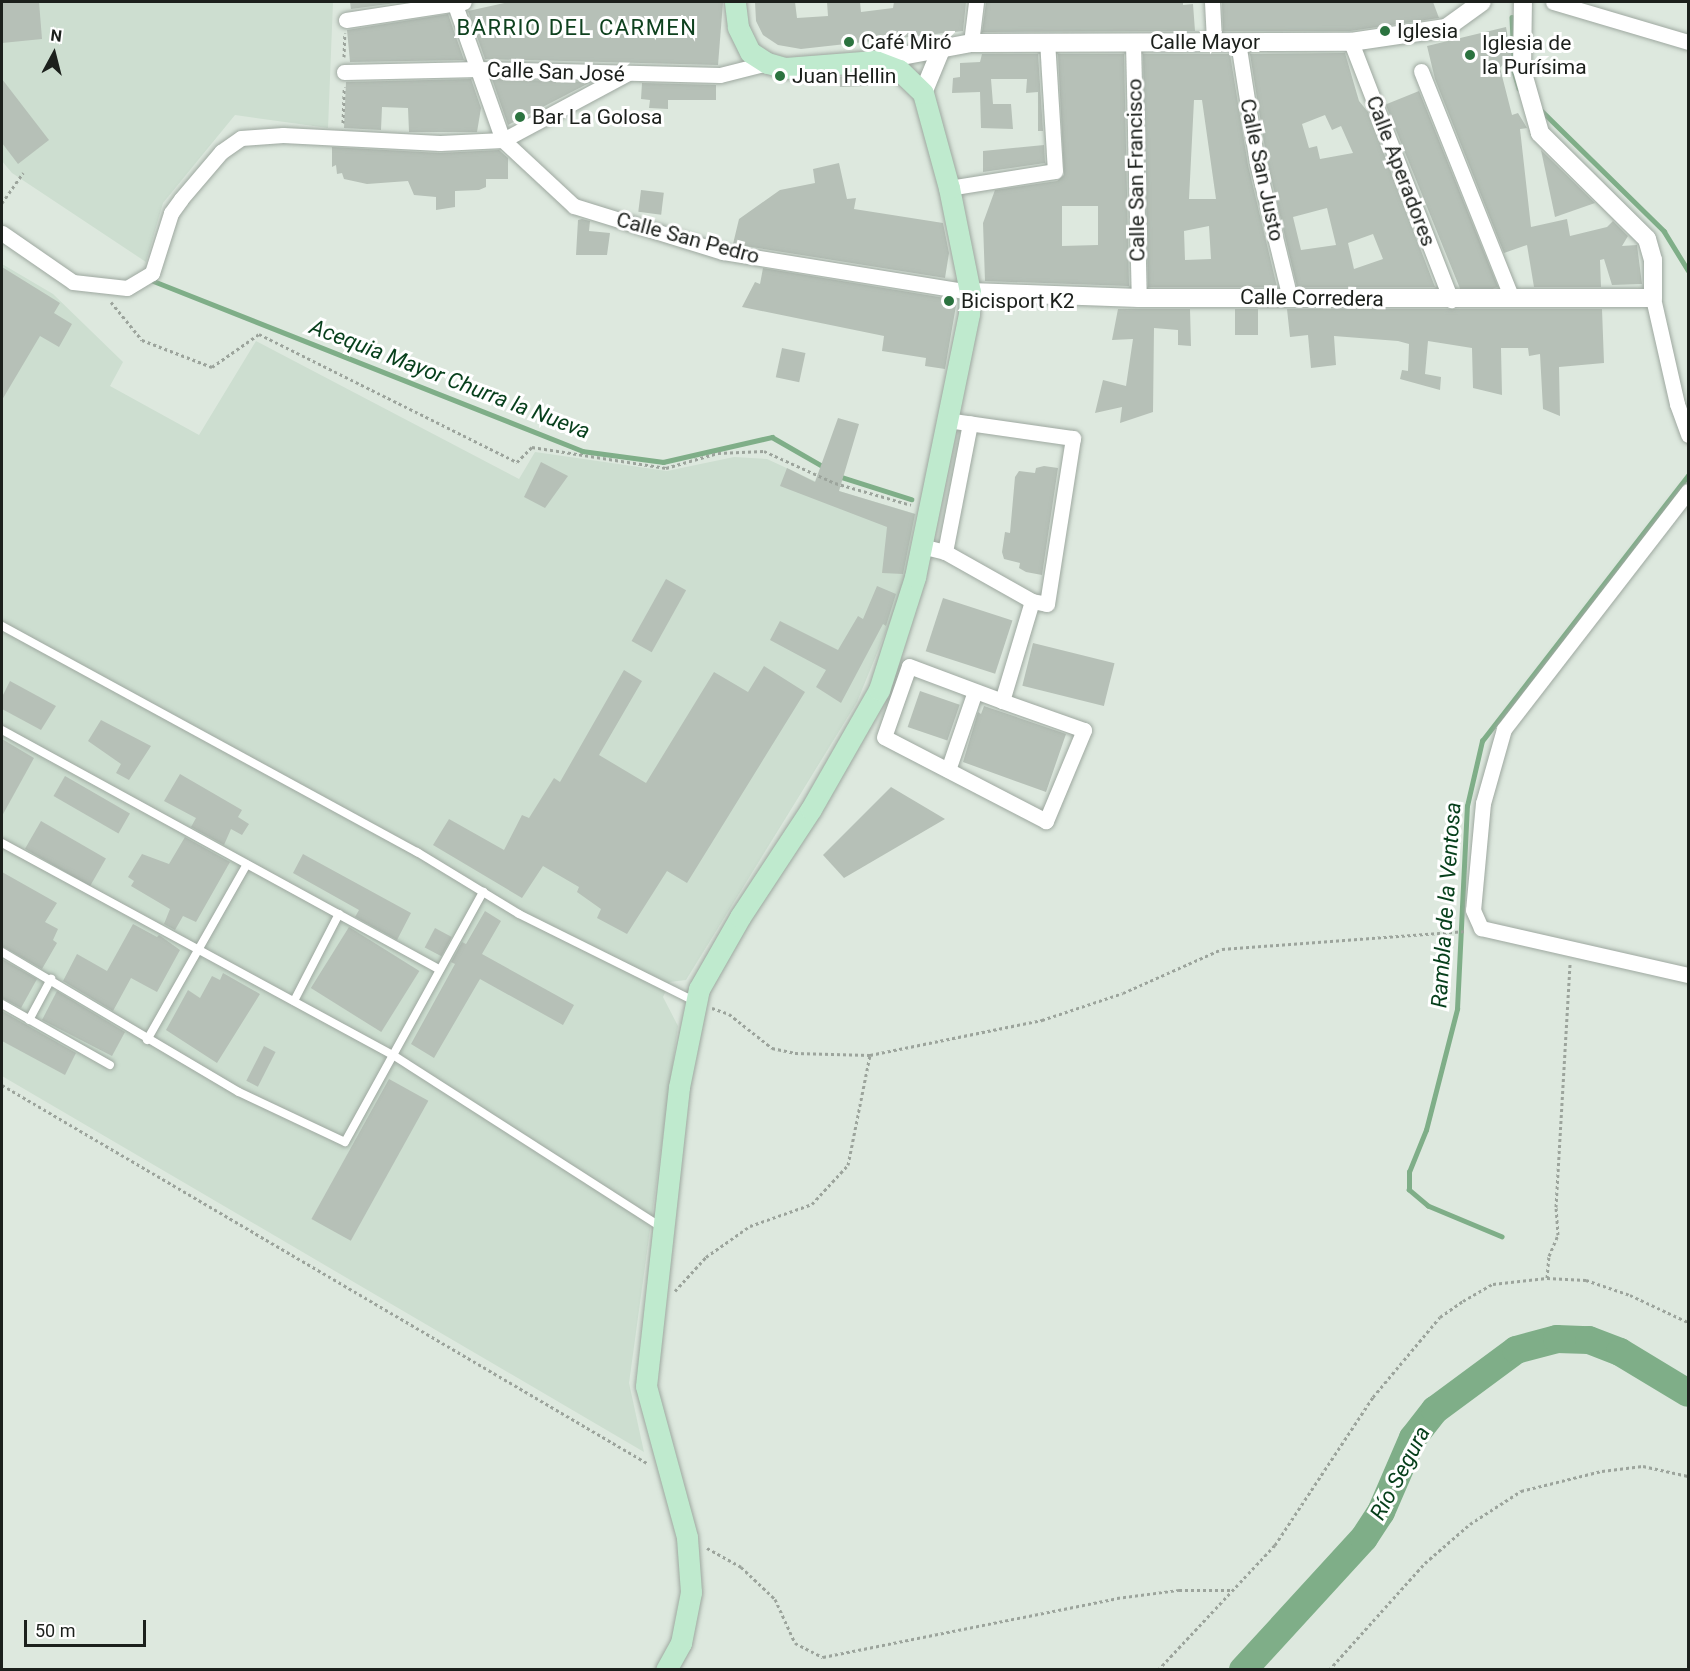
<!DOCTYPE html>
<meta charset="utf-8">
<style>
body{margin:0}
#map{position:relative;width:1690px;height:1671px;overflow:hidden;background:#dde8de;font-family:Roboto,sans-serif}
div>[style]{position:absolute}
[style*='--x']{left:calc(var(--x)*1px);top:calc(var(--y)*1px);width:calc(var(--w)*1px);rotate:calc(var(--a)*1deg)}
.built>*{inset:0;background:#cdded0}
.stream>*{height:4.5px;margin:-2.25px;padding:0 2.25px;transform-origin:2.25px;border-radius:2.25px;background:#7fae88}
.river>*{height:28px;margin:-14px;padding:0 14px;transform-origin:14px;border-radius:14px;background:#7fae88}
.building>*{inset:0;background:#b6c0b7;transform-origin:0 0}
.path>*{height:3px;margin-top:-1.5px;transform-origin:0;background:repeating-linear-gradient(90deg,#9ca49c 0 3px,transparent 0 6px)}
.roads{filter:drop-shadow(0 0 2px #9ea8a0) drop-shadow(0 0 2px #9ea8a0)}
.service>*{height:8px;margin:-4px;padding:0 4px;transform-origin:4px;border-radius:4px;background:#fff}
.minor>*{height:15px;margin:-7.5px;padding:0 7.5px;transform-origin:7.5px;border-radius:7.5px;background:#fff}
.tertiary>*{height:18px;margin:-9px;padding:0 9px;transform-origin:9px;border-radius:9px;background:#fff}
.secondary>*{height:21px;margin:-10.5px;padding:0 10.5px;transform-origin:10.5px;border-radius:10.5px;background:#bfeace}
.dots>*{width:16px;height:16px;translate:-50% -50%;box-sizing:border-box;border:3px solid #fff;border-radius:50%}
span{translate:-50% -50%;white-space:nowrap;text-align:center;line-height:1.15;-webkit-text-stroke:6px #fff;paint-order:stroke}
.poi-label{font-size:21px;color:#1c201c}
.left{translate:0 -50%;text-align:left}
.street-label{font-size:21px;color:#1c201c}
.neighbourhood-label{font-size:22px;color:#0e411e;letter-spacing:1.5px}
.water-label{font-size:22px;color:#063f1b;font-style:italic}
.frame{position:absolute;inset:0;border:3px solid #1c201c;pointer-events:none}
.north{position:absolute;left:24px;top:24px;width:60px;height:60px;-webkit-text-stroke:4px #fff;paint-order:stroke;rotate:7deg;font-size:16px;font-weight:700;line-height:24px;text-align:center;color:#1c201c}
.north::after{content:'';display:block;margin:auto;width:21px;height:27px;background:#1c201c;clip-path:polygon(50% 0,100% 100%,50% 72%,0 100%)}
.scale{position:absolute;left:24px;top:1620px;width:122px;height:27px;box-sizing:border-box;border:3px solid #1c201c;border-top:0;padding-left:8px;font-size:18px;line-height:21px;white-space:nowrap;color:#1c201c;-webkit-text-stroke:4px #fff;paint-order:stroke}
</style>
<div id="map">
<div class="built">
<div style="clip-path:polygon(2px 2px,333px 2px,328px 128px,235px 115px,163px 203px,146px 262px,12px 173px,2px 161px)"></div>
<div style="clip-path:polygon(2px 264px,53px 294px,123px 362px,110px 386px,199px 435px,256px 341px,519px 479px,535px 452px,667px 471px,734px 457px,767px 459px,832px 489px,916px 514px,902px 592px,857px 702px,686px 980px,670px 982px,663px 997px,678px 1026px,629px 1383px,644px 1452px,2px 1076px)"></div>
</div>
<div class="stream">
<div style="--x:1512;--y:17;--w:43;--a:87.3"></div>
<div style="--x:1514;--y:71;--w:18;--a:74"></div>
<div style="--x:1541;--y:110;--w:173;--a:44.5"></div>
<div style="--x:1664;--y:231;--w:46;--a:58.4"></div>
<div style="--x:151;--y:280;--w:464;--a:21.6"></div>
<div style="--x:582;--y:451;--w:82;--a:7.7"></div>
<div style="--x:663;--y:462;--w:112;--a:-12.9"></div>
<div style="--x:772;--y:437;--w:62;--a:29.9"></div>
<div style="--x:838;--y:476;--w:77;--a:17.5"></div>
<div style="--x:1502;--y:1237;--w:80;--a:-157.3"></div>
<div style="--x:1428;--y:1206;--w:25;--a:-140"></div>
<div style="--x:1409;--y:1190;--w:18;--a:-90"></div>
<div style="--x:1409;--y:1172;--w:45;--a:-68"></div>
<div style="--x:1426;--y:1130;--w:125;--a:-75.6"></div>
<div style="--x:1457;--y:1009;--w:203;--a:-87.2"></div>
<div style="--x:1467;--y:806;--w:67;--a:-77"></div>
<div style="--x:1482;--y:741;--w:336;--a:-52.2"></div>
</div>
<div class="river">
<div style="--x:1243;--y:1670;--w:179;--a:-47.5"></div>
<div style="--x:1364;--y:1538;--w:31;--a:-57"></div>
<div style="--x:1381;--y:1512;--w:81;--a:-66.6"></div>
<div style="--x:1413;--y:1438;--w:36;--a:-52"></div>
<div style="--x:1435;--y:1410;--w:101;--a:-36.5"></div>
<div style="--x:1516;--y:1350;--w:42;--a:-15"></div>
<div style="--x:1557;--y:1339;--w:32;--a:2"></div>
<div style="--x:1589;--y:1340;--w:33;--a:21"></div>
<div style="--x:1620;--y:1352;--w:79;--a:31.1"></div>
</div>
<div class="building">
<div style="clip-path:polygon(2px 2px,39px 2px,42px 39px,2px 43px)"></div>
<div style="clip-path:polygon(350px 2px,403px 2px,351px 9px)"></div>
<div style="clip-path:polygon(509px 2px,723px 2px,718px 65px,485px 59px,468px 11px)"></div>
<div style="clip-path:polygon(755px 2px,795px 2px,797px 18px,828px 16px,827px 2px,860px 2px,861px 12px,893px 8px,894px 2px,966px 2px,963px 31px,801px 49px,778px 45px,763px 35px,756px 21px)"></div>
<div style="clip-path:polygon(1222px 2px,1433px 2px,1439px 18px,1350px 31px,1223px 31px)"></div>
<div style="clip-path:polygon(986px 3px,1183px 2px,1183px 5px,1193px 4px,1195px 31px,982px 32px)"></div>
<div style="clip-path:polygon(448px 14px,464px 60px,350px 62px,347px 30px)"></div>
<div style="clip-path:polygon(1506px 27px,1511px 55px,1500px 68px,1512px 115px,1518px 113px,1527px 128px,1520px 129px,1531px 227px,1567px 219px,1570px 236px,1607px 227px,1613px 221px,1628px 236px,1622px 246px,1637px 245px,1642px 284px,1612px 285px,1604px 259px,1600px 260px,1601px 287px,1534px 287px,1527px 245px,1504px 253px,1435px 79px,1427px 46px)"></div>
<div style="clip-path:polygon(evenodd,1345px 53px,1359px 101px,1368px 112px,1435px 287px,1297px 287px,1267px 161px,1250px 54px,1345px 53px,1325px 115px,1332px 130px,1341px 126px,1353px 153px,1320px 159px,1317px 146px,1309px 148px,1302px 124px,1325px 115px,1345px 53px,1327px 208px,1336px 245px,1301px 250px,1293px 217px,1327px 208px,1345px 53px,1373px 234px,1383px 259px,1354px 269px,1348px 243px,1373px 234px)"></div>
<div style="clip-path:polygon(982px 54px,1038px 54px,1043px 131px,1038px 131px,1038px 92px,1026px 93px,1027px 79px,991px 79px,993px 104px,1011px 104px,1013px 129px,981px 128px,980px 92px,952px 93px,953px 78px,960px 77px,960px 63px,980px 62px)"></div>
<div style="clip-path:polygon(evenodd,1058px 54px,1124px 54px,1129px 286px,985px 281px,983px 223px,995px 190px,1057px 181px,1064px 175px,1058px 54px,1062px 206px,1098px 206px,1098px 245px,1062px 246px,1062px 206px)"></div>
<div style="clip-path:polygon(evenodd,1143px 54px,1230px 54px,1248px 165px,1277px 287px,1148px 287px,1143px 54px,1194px 100px,1202px 100px,1216px 199px,1189px 199px,1194px 100px,1143px 54px,1209px 226px,1211px 259px,1185px 260px,1184px 231px,1209px 226px)"></div>
<div style="clip-path:polygon(873px 74px,896px 85px,840px 87px,839px 77px)"></div>
<div style="clip-path:polygon(2px 79px,49px 140px,18px 164px,2px 143px)"></div>
<div style="clip-path:polygon(471px 79px,481px 108px,477px 132px,409px 132px,408px 108px,382px 107px,381px 130px,344px 128px,346px 82px)"></div>
<div style="clip-path:polygon(492px 79px,591px 82px,508px 125px)"></div>
<div style="clip-path:polygon(642px 83px,716px 85px,716px 100px,668px 100px,668px 109px,649px 108px,650px 100px,641px 99px)"></div>
<div style="left:1419px;top:91px;width:211px;height:36px;rotate:68deg"></div>
<div style="clip-path:polygon(1044px 145px,1045px 163px,983px 172px,983px 151px)"></div>
<div style="clip-path:polygon(332px 147px,440px 153px,499px 150px,508px 158px,508px 179px,486px 179px,486px 187px,479px 190px,455px 191px,455px 207px,436px 210px,436px 197px,414px 195px,408px 181px,367px 184px,344px 179px,342px 173px,337px 174px,336px 165px,332px 167px)"></div>
<div style="clip-path:polygon(1541px 150px,1595px 203px,1555px 217px)"></div>
<div style="clip-path:polygon(839px 163px,847px 199px,856px 198px,854px 209px,943px 223px,949px 253px,945px 278px,733px 244px,739px 219px,780px 190px,815px 183px,813px 169px)"></div>
<div style="left:641px;top:190px;width:23px;height:22px;rotate:7deg"></div>
<div style="clip-path:polygon(582px 219px,590px 221px,589px 231px,610px 233px,607px 255px,576px 255px,578px 220px)"></div>
<div style="clip-path:polygon(2px 267px,60px 303px,54px 313px,72px 324px,59px 347px,40px 336px,2px 400px)"></div>
<div style="clip-path:polygon(763px 268px,957px 300px,945px 369px,925px 366px,926px 358px,882px 351px,884px 336px,742px 307px,755px 282px,760px 284px)"></div>
<div style="clip-path:polygon(1118px 309px,1190px 309px,1191px 346px,1178px 345px,1178px 330px,1154px 328px,1153px 412px,1120px 423px,1122px 407px,1095px 413px,1103px 380px,1126px 386px,1133px 339px,1112px 340px)"></div>
<div style="left:1235px;top:309px;width:23px;height:26px"></div>
<div style="clip-path:polygon(1287px 309px,1602px 309px,1604px 363px,1559px 367px,1560px 416px,1543px 409px,1540px 354px,1529px 356px,1528px 348px,1501px 348px,1502px 395px,1473px 388px,1472px 348px,1428px 341px,1425px 374px,1441px 377px,1440px 390px,1400px 379px,1402px 370px,1408px 371px,1409px 344px,1398px 341px,1334px 336px,1336px 365px,1311px 368px,1308px 335px,1290px 337px)"></div>
<div style="left:782px;top:348px;width:24px;height:30px;rotate:12deg"></div>
<div style="clip-path:polygon(838px 418px,859px 424px,839px 491px,915px 514px,903px 574px,882px 573px,887px 527px,780px 486px,787px 468px,815px 482px)"></div>
<div style="clip-path:polygon(541px 462px,568px 476px,545px 508px,524px 497px)"></div>
<div style="clip-path:polygon(1044px 466px,1058px 468px,1042px 575px,1026px 572px,1019px 568px,1020px 563px,1004px 559px,1002px 552px,1005px 532px,1010px 533px,1015px 477px,1019px 471px,1035px 473px,1036px 468px)"></div>
<div style="left:666px;top:579px;width:23px;height:71px;rotate:29deg"></div>
<div style="clip-path:polygon(877px 586px,896px 594px,886px 626px,883px 624px,841px 703px,816px 687px,826px 670px,770px 640px,780px 621px,838px 650px,858px 616px,863px 619px)"></div>
<div style="left:943px;top:598px;width:73px;height:56px;rotate:18deg"></div>
<div style="left:1033px;top:643px;width:84px;height:44px;rotate:14deg"></div>
<div style="clip-path:polygon(764px 666px,805px 692px,687px 883px,667px 871px,627px 934px,597px 918px,601px 909px,577px 892px,579px 887px,543px 866px,522px 898px,433px 845px,449px 819px,504px 850px,522px 815px,529px 818px,554px 778px,560px 782px,624px 670px,642px 681px,599px 755px,646px 783px,714px 672px,748px 692px)"></div>
<div style="clip-path:polygon(10px 681px,56px 706px,41px 730px,2px 709px,2px 697px)"></div>
<div style="left:920px;top:691px;width:42px;height:38px;rotate:19deg"></div>
<div style="clip-path:polygon(984px 706px,1066px 734px,1046px 792px,963px 762px,978px 712px,981px 714px)"></div>
<div style="clip-path:polygon(101px 720px,151px 746px,129px 780px,116px 773px,121px 764px,88px 741px)"></div>
<div style="clip-path:polygon(2px 739px,34px 758px,2px 816px)"></div>
<div style="clip-path:polygon(180px 774px,242px 810px,238px 817px,249px 824px,242px 835px,231px 829px,224px 845px,191px 827px,196px 818px,164px 801px)"></div>
<div style="left:65px;top:776px;width:75px;height:23px;rotate:30deg"></div>
<div style="clip-path:polygon(891px 787px,945px 819px,844px 878px,823px 855px)"></div>
<div style="left:41px;top:821px;width:75px;height:32px;rotate:30deg"></div>
<div style="clip-path:polygon(185px 837px,230px 862px,196px 922px,183px 916px,175px 930px,164px 924px,170px 909px,131px 886px,134px 881px,128px 877px,142px 854px,169px 864px)"></div>
<div style="clip-path:polygon(303px 854px,411px 913px,397px 940px,355px 917px,359px 910px,293px 873px)"></div>
<div style="clip-path:polygon(2px 872px,57px 903px,45px 922px,58px 929px,53px 940px,57px 943px,42px 969px,2px 946px)"></div>
<div style="clip-path:polygon(485px 911px,501px 921px,482px 954px,574px 1005px,563px 1025px,480px 979px,434px 1058px,411px 1044px,455px 964px,451px 962px,462px 942px,466px 944px)"></div>
<div style="clip-path:polygon(133px 924px,157px 937px,159px 935px,180px 950px,157px 992px,131px 978px,113px 1011px,63px 981px,77px 954px,107px 971px)"></div>
<div style="left:349px;top:927px;width:83px;height:72px;rotate:32deg"></div>
<div style="left:435px;top:928px;width:19px;height:22px;rotate:28deg"></div>
<div style="clip-path:polygon(2px 959px,37px 979px,21px 1008px,2px 998px)"></div>
<div style="clip-path:polygon(223px 973px,260px 994px,217px 1063px,166px 1030px,188px 990px,200px 998px,212px 976px,220px 980px)"></div>
<div style="clip-path:polygon(57px 991px,125px 1032px,112px 1056px,42px 1020px)"></div>
<div style="clip-path:polygon(2px 1011px,76px 1053px,65px 1075px,2px 1041px)"></div>
<div style="left:264px;top:1046px;width:13px;height:39px;rotate:27deg"></div>
<div style="left:389px;top:1079px;width:45px;height:160px;rotate:29deg"></div>
</div>
<div class="path">
<div style="--x:344;--y:57;--w:24;--a:-88"></div>
<div style="--x:343;--y:123;--w:36;--a:-88"></div>
<div style="--x:2;--y:203;--w:37;--a:-55"></div>
<div style="--x:111;--y:302;--w:49;--a:50.8"></div>
<div style="--x:142;--y:340;--w:75;--a:21.1"></div>
<div style="--x:212;--y:367;--w:57;--a:-35.1"></div>
<div style="--x:259;--y:334;--w:288;--a:26.4"></div>
<div style="--x:517;--y:462;--w:21;--a:-45"></div>
<div style="--x:532;--y:447;--w:136;--a:8.9"></div>
<div style="--x:666;--y:468;--w:54;--a:-16.1"></div>
<div style="--x:718;--y:453;--w:46;--a:-2.5"></div>
<div style="--x:764;--y:451;--w:78;--a:24.3"></div>
<div style="--x:835;--y:483;--w:79;--a:16.1"></div>
<div style="--x:712;--y:1008;--w:18;--a:19"></div>
<div style="--x:729;--y:1014;--w:55;--a:38.3"></div>
<div style="--x:772;--y:1048;--w:24;--a:12"></div>
<div style="--x:795;--y:1053;--w:75;--a:1.5"></div>
<div style="--x:870;--y:1055;--w:176;--a:-11.5"></div>
<div style="--x:1042;--y:1020;--w:85;--a:-18.4"></div>
<div style="--x:1123;--y:993;--w:108;--a:-24"></div>
<div style="--x:1222;--y:949;--w:245;--a:-4.2"></div>
<div style="--x:2;--y:1085;--w:748;--a:30.37"></div>
<div style="--x:1547;--y:1278;--w:22;--a:-85"></div>
<div style="--x:1549;--y:1256;--w:23;--a:-67"></div>
<div style="--x:1558;--y:1235;--w:28;--a:-94"></div>
<div style="--x:1556;--y:1207;--w:245;--a:-86.7"></div>
<div style="--x:675;--y:1291;--w:46;--a:-47.6"></div>
<div style="--x:706;--y:1257;--w:54;--a:-35.2"></div>
<div style="--x:750;--y:1226;--w:66;--a:-19.5"></div>
<div style="--x:812;--y:1204;--w:53;--a:-47.3"></div>
<div style="--x:848;--y:1165;--w:112;--a:-78.7"></div>
<div style="--x:707;--y:1548;--w:39;--a:29"></div>
<div style="--x:741;--y:1567;--w:47;--a:43.3"></div>
<div style="--x:775;--y:1599;--w:48;--a:65.6"></div>
<div style="--x:795;--y:1643;--w:31;--a:27"></div>
<div style="--x:823;--y:1657;--w:300;--a:-11.3"></div>
<div style="--x:1117;--y:1598;--w:63;--a:-7.4"></div>
<div style="--x:1179;--y:1590;--w:52;--a:0"></div>
<div style="--x:1158;--y:1670;--w:171;--a:-46.9"></div>
<div style="--x:1275;--y:1545;--w:178;--a:-56.5"></div>
<div style="--x:1373;--y:1397;--w:104;--a:-50.1"></div>
<div style="--x:1440;--y:1317;--w:28;--a:-35"></div>
<div style="--x:1463;--y:1301;--w:34;--a:-30"></div>
<div style="--x:1493;--y:1284;--w:54;--a:-6.3"></div>
<div style="--x:1547;--y:1278;--w:39;--a:3"></div>
<div style="--x:1586;--y:1280;--w:46;--a:18.8"></div>
<div style="--x:1630;--y:1295;--w:64;--a:25"></div>
<div style="--x:1329;--y:1670;--w:144;--a:-48.1"></div>
<div style="--x:1425;--y:1563;--w:60;--a:-40.9"></div>
<div style="--x:1470;--y:1524;--w:61;--a:-32.9"></div>
<div style="--x:1521;--y:1491;--w:83;--a:-13.9"></div>
<div style="--x:1602;--y:1471;--w:41;--a:-7"></div>
<div style="--x:1643;--y:1466;--w:46;--a:12.5"></div>
</div>
<div class="roads">
<div class="service">
<div style="--x:2;--y:626;--w:473;--a:28.6"></div>
<div style="--x:417;--y:852;--w:119;--a:31.3"></div>
<div style="--x:519;--y:914;--w:195;--a:26.4"></div>
<div style="--x:2;--y:730;--w:499;--a:28.7"></div>
<div style="--x:2;--y:843;--w:445;--a:28.5"></div>
<div style="--x:393;--y:1055;--w:318;--a:32.7"></div>
<div style="--x:2;--y:952;--w:275;--a:30.6"></div>
<div style="--x:239;--y:1092;--w:117;--a:25.3"></div>
<div style="--x:345;--y:1142;--w:286;--a:-61.1"></div>
<div style="--x:294;--y:1001;--w:98;--a:-62.7"></div>
<div style="--x:2;--y:1004;--w:124;--a:29.5"></div>
<div style="--x:29;--y:1020;--w:47;--a:-61.8"></div>
<div style="--x:147;--y:1040;--w:202;--a:-60.4"></div>
</div>
<div class="minor">
<div style="--x:454;--y:2;--w:146;--a:70.5"></div>
<div style="--x:503;--y:140;--w:97;--a:42.9"></div>
<div style="--x:574;--y:206;--w:156;--a:17.2"></div>
<div style="--x:723;--y:252;--w:250;--a:9.2"></div>
<div style="--x:1212;--y:2;--w:39;--a:87"></div>
<div style="--x:1553;--y:2;--w:141;--a:16.5"></div>
<div style="--x:346;--y:20;--w:119;--a:-8.7"></div>
<div style="--x:1133;--y:42;--w:256;--a:88.7"></div>
<div style="--x:1238;--y:42;--w:122;--a:81.1"></div>
<div style="--x:1257;--y:163;--w:139;--a:76.3"></div>
<div style="--x:1351;--y:42;--w:277;--a:68.8"></div>
<div style="--x:971;--y:43;--w:41;--a:-83"></div>
<div style="--x:1421;--y:71;--w:245;--a:68.2"></div>
<div style="--x:344;--y:72;--w:135;--a:-1.3"></div>
<div style="--x:479;--y:69;--w:241;--a:1.4"></div>
<div style="--x:720;--y:75;--w:49;--a:-14.3"></div>
<div style="--x:949;--y:188;--w:107;--a:-9.1"></div>
<div style="--x:1055;--y:171;--w:129;--a:-93.5"></div>
<div style="--x:2;--y:233;--w:86;--a:34.6"></div>
<div style="--x:73;--y:282;--w:54;--a:6.3"></div>
<div style="--x:127;--y:288;--w:29;--a:-31"></div>
<div style="--x:152;--y:273;--w:63;--a:-72.4"></div>
<div style="--x:171;--y:213;--w:17;--a:-54"></div>
<div style="--x:181;--y:199;--w:62;--a:-49.6"></div>
<div style="--x:221;--y:152;--w:24;--a:-35"></div>
<div style="--x:241;--y:138;--w:42;--a:-4.1"></div>
<div style="--x:283;--y:135;--w:157;--a:2.9"></div>
<div style="--x:440;--y:143;--w:63;--a:-2.7"></div>
<div style="--x:503;--y:140;--w:140;--a:-28.2"></div>
<div style="--x:1653;--y:298;--w:109;--a:77.2"></div>
<div style="--x:1677;--y:404;--w:33;--a:70"></div>
<div style="--x:1688;--y:491;--w:301;--a:127.7"></div>
<div style="--x:1504;--y:729;--w:77;--a:105.8"></div>
<div style="--x:1483;--y:803;--w:107;--a:95.3"></div>
<div style="--x:1473;--y:910;--w:20;--a:66"></div>
<div style="--x:1481;--y:928;--w:212;--a:12.8"></div>
<div style="--x:921;--y:546;--w:25;--a:14"></div>
<div style="--x:945;--y:552;--w:100;--a:29.4"></div>
<div style="--x:1032;--y:601;--w:15;--a:11"></div>
<div style="--x:1047;--y:604;--w:168;--a:-81.1"></div>
<div style="--x:1073;--y:438;--w:128;--a:-171.9"></div>
<div style="--x:945;--y:552;--w:131;--a:-79"></div>
<div style="--x:1002;--y:701;--w:87;--a:19.5"></div>
<div style="--x:1084;--y:730;--w:99;--a:112.7"></div>
<div style="--x:1046;--y:821;--w:182;--a:-152.6"></div>
<div style="--x:884;--y:737;--w:75;--a:-70.6"></div>
<div style="--x:909;--y:666;--w:99;--a:20.6"></div>
<div style="--x:1002;--y:701;--w:104;--a:-73.3"></div>
<div style="--x:948;--y:770;--w:83;--a:-71.1"></div>
</div>
<div class="tertiary">
<div style="--x:875;--y:61;--w:98;--a:-10.6"></div>
<div style="--x:971;--y:43;--w:380;--a:-0.2"></div>
<div style="--x:1351;--y:42;--w:96;--a:-8.4"></div>
<div style="--x:1446;--y:28;--w:44;--a:-35.8"></div>
<div style="--x:923;--y:93;--w:44;--a:-67.5"></div>
<div style="--x:970;--y:292;--w:169;--a:2"></div>
<div style="--x:1139;--y:298;--w:514;--a:0"></div>
<div style="--x:1653;--y:298;--w:38;--a:-90"></div>
<div style="--x:1653;--y:260;--w:22;--a:-106"></div>
<div style="--x:1647;--y:239;--w:151;--a:-135.3"></div>
<div style="--x:1540;--y:133;--w:66;--a:-105.9"></div>
<div style="--x:1522;--y:70;--w:68;--a:-89.2"></div>
</div>
<div class="secondary">
<div style="--x:666;--y:1670;--w:31;--a:-61"></div>
<div style="--x:681;--y:1643;--w:52;--a:-78.9"></div>
<div style="--x:691;--y:1592;--w:55;--a:-94.2"></div>
<div style="--x:687;--y:1537;--w:156;--a:-105.2"></div>
<div style="--x:646;--y:1386;--w:301;--a:-83.7"></div>
<div style="--x:679;--y:1087;--w:100;--a:-78.5"></div>
<div style="--x:699;--y:989;--w:83;--a:-60.3"></div>
<div style="--x:740;--y:917;--w:129;--a:-56.7"></div>
<div style="--x:811;--y:809;--w:137;--a:-60.3"></div>
<div style="--x:879;--y:690;--w:119;--a:-72.3"></div>
<div style="--x:915;--y:577;--w:268;--a:-78.4"></div>
<div style="--x:969;--y:314;--w:22;--a:-87"></div>
<div style="--x:970;--y:292;--w:106;--a:-101.4"></div>
<div style="--x:949;--y:188;--w:98;--a:-105.3"></div>
<div style="--x:923;--y:93;--w:33;--a:-136"></div>
<div style="--x:899;--y:70;--w:26;--a:-159"></div>
<div style="--x:875;--y:61;--w:90;--a:175.6"></div>
<div style="--x:785;--y:68;--w:19;--a:-164"></div>
<div style="--x:767;--y:63;--w:20;--a:-147"></div>
<div style="--x:750;--y:52;--w:28;--a:-116"></div>
<div style="--x:738;--y:27;--w:25;--a:-97"></div>
</div>
</div>
<div class="dots">
<div style="left:1385px;top:31px;background:#2b733f"></div>
<div style="left:849px;top:42px;background:#2b733f"></div>
<div style="left:1470px;top:55px;background:#2b733f"></div>
<div style="left:780px;top:76px;background:#2b733f"></div>
<div style="left:520px;top:117px;background:#2b733f"></div>
<div style="left:949px;top:301px;background:#2b733f"></div>
</div>
<div class="poi-label">
<span class="left" style="left:1397px;top:31px">Iglesia</span>
<span class="left" style="left:861px;top:42px">Café Miró</span>
<span class="left" style="left:1482px;top:55px">Iglesia de<br>la Purísima</span>
<span class="left" style="left:792px;top:76px">Juan Hellin</span>
<span class="left" style="left:532px;top:117px">Bar La Golosa</span>
<span class="left" style="left:961px;top:301px">Bicisport K2</span>
</div>
<div class="street-label">
<span style="left:1205px;top:42px">Calle Mayor</span>
<span style="left:556px;top:72px;rotate:2deg">Calle San José</span>
<span style="left:1136px;top:170px;rotate:-91deg">Calle San Francisco</span>
<span style="left:1262px;top:170px;rotate:78deg">Calle San Justo</span>
<span style="left:1401px;top:171px;rotate:69deg">Calle Aperadores</span>
<span style="left:688px;top:238px;rotate:15deg">Calle San Pedro</span>
<span style="left:1312px;top:298px;rotate:1deg">Calle Corredera</span>
</div>
<div class="neighbourhood-label">
<span style="left:577px;top:28px">BARRIO DEL CARMEN</span>
</div>
<div class="water-label">
<span style="left:450px;top:379px;rotate:21deg">Acequia Mayor Churra la Nueva</span>
<span style="left:1446px;top:905px;rotate:-86deg">Rambla de la Ventosa</span>
<span style="left:1400px;top:1473px;rotate:-62deg">Río Segura</span>
</div>
<div class="frame"></div>
<div class="north">N</div>
<div class="scale">50 m</div>
</div>
